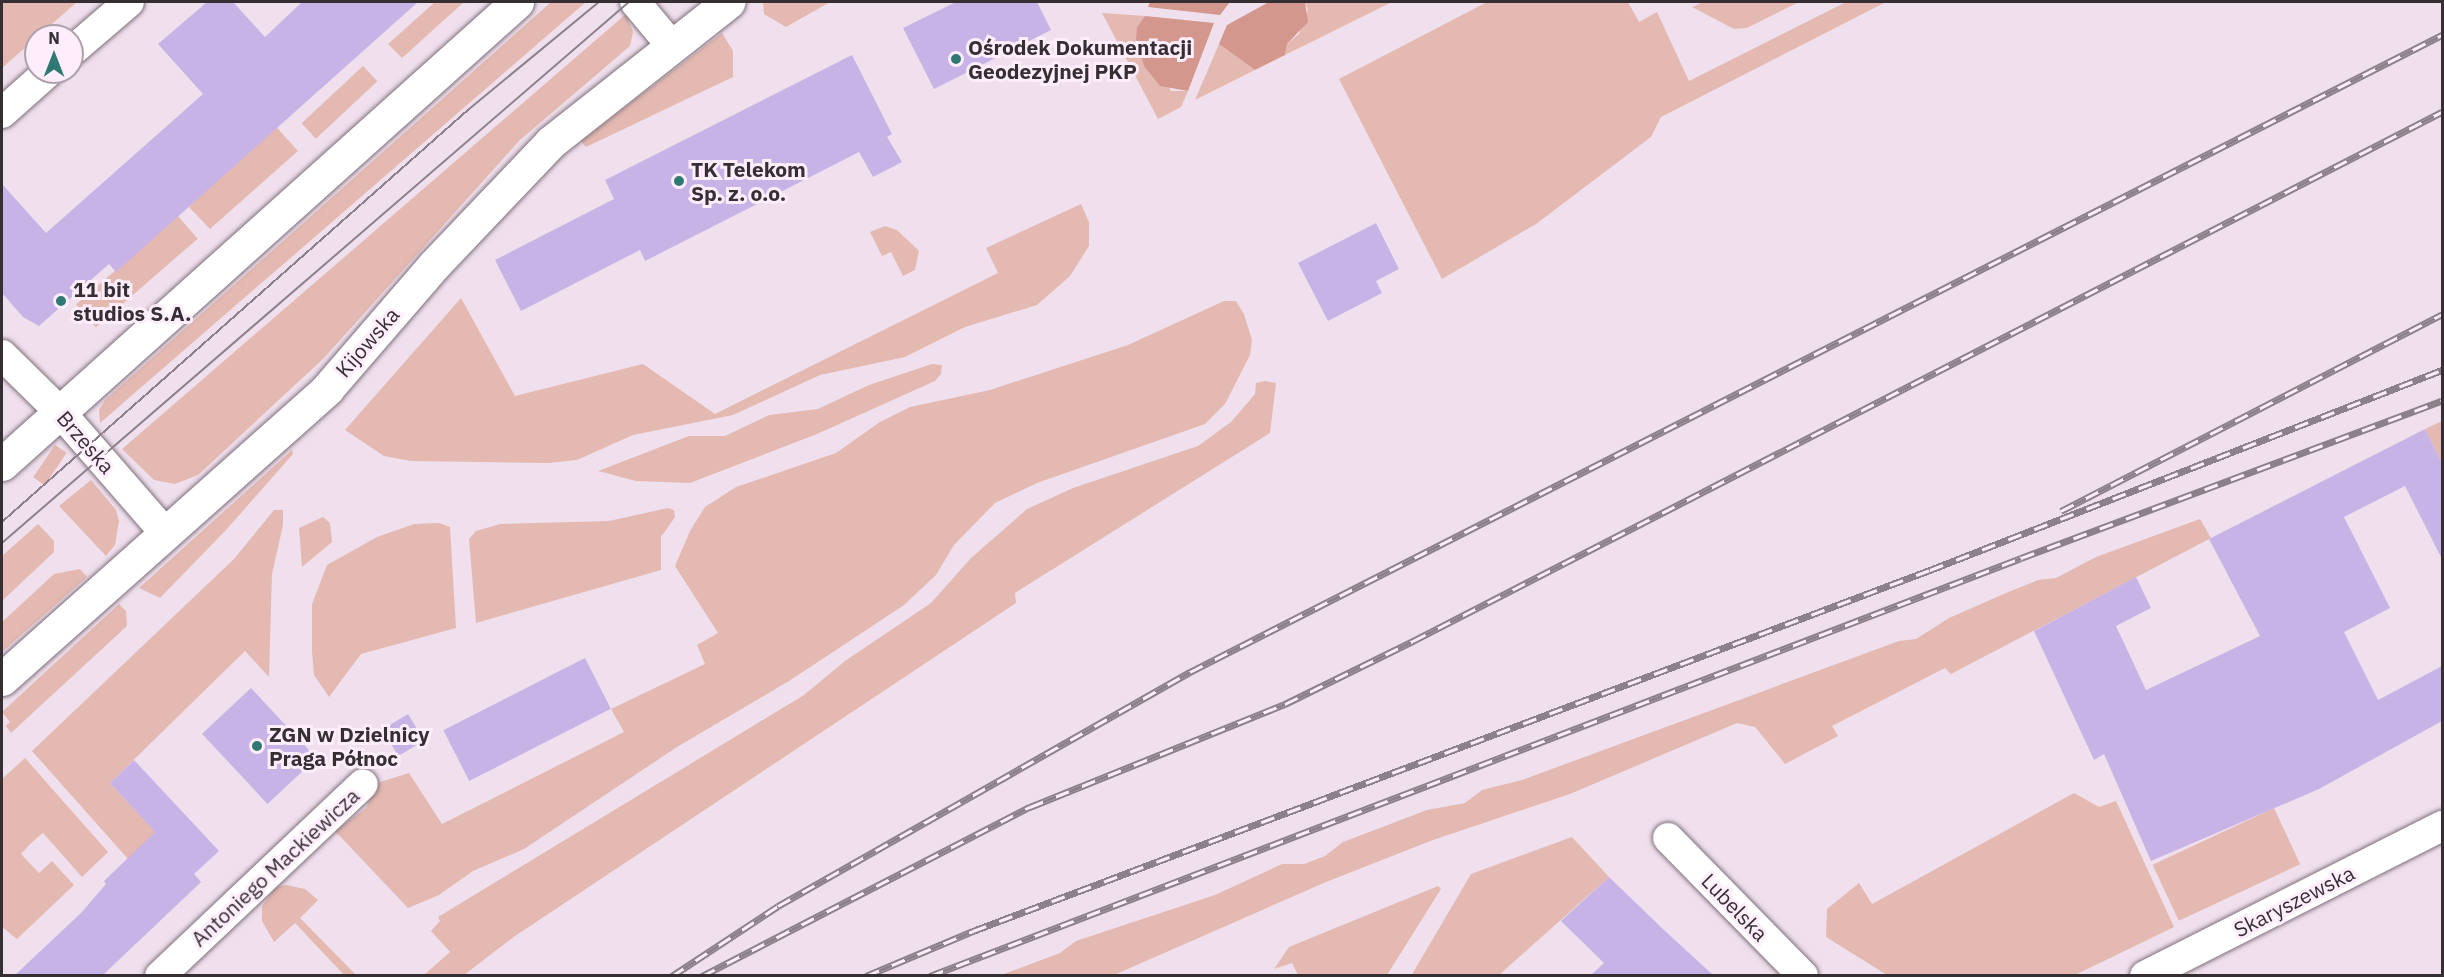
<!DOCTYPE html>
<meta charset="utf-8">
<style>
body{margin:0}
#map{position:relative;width:2444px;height:977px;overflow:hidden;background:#f0e0ed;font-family:"IBM Plex Sans",sans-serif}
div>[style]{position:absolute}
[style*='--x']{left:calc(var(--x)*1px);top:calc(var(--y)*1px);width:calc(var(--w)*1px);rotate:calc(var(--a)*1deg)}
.green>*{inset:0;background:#e4b9b1;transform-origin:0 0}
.forest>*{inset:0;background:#d3978d}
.building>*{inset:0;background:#c8b3e6;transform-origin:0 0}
.roads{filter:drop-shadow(0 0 2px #7e6f7b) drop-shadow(0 0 2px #7e6f7b)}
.minor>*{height:30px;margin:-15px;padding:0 15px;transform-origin:15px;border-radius:15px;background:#fff}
.tertiary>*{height:33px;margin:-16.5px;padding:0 16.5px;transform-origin:16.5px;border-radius:16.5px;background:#fff}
.tram>*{height:1.5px;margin:-0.75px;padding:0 0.75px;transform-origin:0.75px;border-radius:0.75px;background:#8c818a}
.rail>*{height:7px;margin-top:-3.5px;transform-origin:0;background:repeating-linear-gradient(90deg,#feedfa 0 14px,#8c818a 0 28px);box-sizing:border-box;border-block:2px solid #8c818a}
.dots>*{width:16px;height:16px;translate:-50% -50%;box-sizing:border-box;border:3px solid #feedfa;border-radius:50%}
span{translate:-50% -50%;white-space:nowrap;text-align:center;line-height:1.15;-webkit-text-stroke:6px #feedfa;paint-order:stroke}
.poi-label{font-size:21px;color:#352f34;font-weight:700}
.left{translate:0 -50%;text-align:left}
.street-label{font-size:21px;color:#352f34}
.frame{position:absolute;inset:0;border:3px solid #352f34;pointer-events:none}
.north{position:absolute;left:24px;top:24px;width:60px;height:60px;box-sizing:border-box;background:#feedfa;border:2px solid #aea1ab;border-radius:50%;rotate:0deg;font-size:16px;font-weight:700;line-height:24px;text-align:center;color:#352f34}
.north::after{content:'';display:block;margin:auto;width:21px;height:27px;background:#307873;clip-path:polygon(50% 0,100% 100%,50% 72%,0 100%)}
</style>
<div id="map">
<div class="green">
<div style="clip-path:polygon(2px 2px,77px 2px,2px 68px)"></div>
<div style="clip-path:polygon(435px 2px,464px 2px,402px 58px,388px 44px)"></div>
<div style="clip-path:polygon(551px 2px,586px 2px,100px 423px,99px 410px,105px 400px)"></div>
<div style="clip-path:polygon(763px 2px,830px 2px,786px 27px,764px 14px)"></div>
<div style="clip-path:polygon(1305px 2px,1392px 2px,1285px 55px,1287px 44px,1299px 34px,1308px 10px)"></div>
<div style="clip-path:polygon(1487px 2px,1628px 2px,1639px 22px,1657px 12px,1689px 81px,1846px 2px,1886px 2px,1661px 117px,1651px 137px,1536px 224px,1442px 279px,1339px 79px)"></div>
<div style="clip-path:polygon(1703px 2px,1799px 2px,1747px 28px,1734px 29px,1692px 7px)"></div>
<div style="clip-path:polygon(1102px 13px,1145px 16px,1137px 27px,1171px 91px,1188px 91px,1181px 107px,1158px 119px)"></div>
<div style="clip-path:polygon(626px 14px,633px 32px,630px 46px,520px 140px,324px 358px,198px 475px,175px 484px,154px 480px,122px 449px)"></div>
<div style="clip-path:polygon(722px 33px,733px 51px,733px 77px,586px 147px,581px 141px)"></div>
<div style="clip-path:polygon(1219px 44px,1255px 70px,1195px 100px)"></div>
<div style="left:363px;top:66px;width:21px;height:84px;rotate:47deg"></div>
<div style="clip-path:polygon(269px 119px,298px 151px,210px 229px,189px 207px)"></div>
<div style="clip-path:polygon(1081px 204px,1089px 222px,1089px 246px,1070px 276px,1037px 305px,965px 327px,905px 357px,820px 375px,733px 415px,633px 435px,577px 460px,549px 463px,411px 461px,384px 456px,345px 430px,461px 298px,515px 396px,643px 364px,715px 414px,998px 273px,986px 248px)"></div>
<div style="left:178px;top:216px;width:30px;height:135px;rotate:49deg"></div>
<div style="clip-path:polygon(885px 226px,897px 230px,919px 251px,915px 270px,903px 276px,891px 252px,882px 256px,870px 232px)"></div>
<div style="clip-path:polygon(1224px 301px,1236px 301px,1244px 314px,1252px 340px,1250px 355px,1225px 404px,1205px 424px,1037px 483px,995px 503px,954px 545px,936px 575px,904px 605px,789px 681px,677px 747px,524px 849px,473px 871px,439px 895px,408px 908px,335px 831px,366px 808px,377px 783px,409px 773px,442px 824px,624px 732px,611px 709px,705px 664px,697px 645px,718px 633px,675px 566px,690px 531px,705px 507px,736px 487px,836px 453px,880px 422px,910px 407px,990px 390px,1128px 345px)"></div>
<div style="clip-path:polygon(932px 364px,942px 365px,941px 374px,935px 381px,817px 434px,690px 483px,636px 481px,598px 471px,689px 436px,725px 436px,769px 415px,818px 409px,869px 385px)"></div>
<div style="clip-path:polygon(1265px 381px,1276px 383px,1270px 433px,1015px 593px,1016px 603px,515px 936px,464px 975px,424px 975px,450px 952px,431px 931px,440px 921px,438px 917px,804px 695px,845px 661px,931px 603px,971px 558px,1027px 509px,1073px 488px,1198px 446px,1231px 422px,1255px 394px,1256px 383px)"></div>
<div style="clip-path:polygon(2442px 421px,2442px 463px,2425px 429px)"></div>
<div style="left:55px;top:445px;width:14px;height:39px;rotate:34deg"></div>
<div style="clip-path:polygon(292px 450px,293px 454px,226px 530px,160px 598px,139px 588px)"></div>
<div style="clip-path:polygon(91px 480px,116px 510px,119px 521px,115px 545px,106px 556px,59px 506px)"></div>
<div style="clip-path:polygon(668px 508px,674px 510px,675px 517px,661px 537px,661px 570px,476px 623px,469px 539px,476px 531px,500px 524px,609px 521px)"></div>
<div style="clip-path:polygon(274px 510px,283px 510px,283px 525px,272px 574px,269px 677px,245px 651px,110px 783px,160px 837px,128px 859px,32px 751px,234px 559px)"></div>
<div style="clip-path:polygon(323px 517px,330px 523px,332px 542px,302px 567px,299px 528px)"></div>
<div style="clip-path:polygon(2200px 519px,2211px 538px,1951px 674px,1945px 668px,1832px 726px,1838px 736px,1785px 764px,1755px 727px,1737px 723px,1570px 794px,1433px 840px,1326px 882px,1114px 975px,1001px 975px,1060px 953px,1076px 941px,1215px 895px,1282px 864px,1304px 864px,1325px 856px,1343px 842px,1427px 810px,1465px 803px,1482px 790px,1522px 780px,1899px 641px,1916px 639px,1949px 618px,2006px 593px,2038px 580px,2056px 578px,2096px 557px)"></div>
<div style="clip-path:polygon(439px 523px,450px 527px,456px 628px,361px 654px,329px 697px,314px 675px,312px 652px,312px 604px,327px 565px,377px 537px,414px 524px)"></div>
<div style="clip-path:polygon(38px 524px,54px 541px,54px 552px,2px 601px,2px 556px)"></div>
<div style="clip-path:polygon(80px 569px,87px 577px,2px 652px,2px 622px,54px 574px)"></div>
<div style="clip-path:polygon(119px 604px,126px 611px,127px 626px,11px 733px,6px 726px,10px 722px,2px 712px)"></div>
<div style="clip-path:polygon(25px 758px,108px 852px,82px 877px,43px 833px,31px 843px,21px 854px,39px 873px,52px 861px,74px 885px,17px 939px,2px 927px,2px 779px)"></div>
<div style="clip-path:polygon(2074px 793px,2099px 807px,2116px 801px,2174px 927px,2073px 976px,1887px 975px,1826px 937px,1827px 909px,1859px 883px,1872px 904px)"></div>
<div style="left:2274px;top:808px;width:62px;height:134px;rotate:65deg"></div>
<div style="clip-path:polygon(1572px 837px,1609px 877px,1499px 975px,1411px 976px,1471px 874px)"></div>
<div style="clip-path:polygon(286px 885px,305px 889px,318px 900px,300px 918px,356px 975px,344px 975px,295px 923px,274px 942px,262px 921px,262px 906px,276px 887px)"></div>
<div style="clip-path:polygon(1438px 886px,1441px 889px,1387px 975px,1298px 975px,1292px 963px,1274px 969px,1289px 947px)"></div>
</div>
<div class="forest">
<div style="clip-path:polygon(1150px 2px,1230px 2px,1220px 15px,1148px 7px)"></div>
<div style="clip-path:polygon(1269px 2px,1305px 2px,1308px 22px,1287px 44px,1285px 55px,1255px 70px,1219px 44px,1227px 25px)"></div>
<div style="clip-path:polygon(1145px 16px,1214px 23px,1188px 91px,1160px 86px,1144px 66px,1136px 39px,1137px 27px)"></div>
</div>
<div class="building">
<div style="clip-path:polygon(207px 2px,233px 2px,265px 37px,302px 2px,418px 2px,116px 272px,109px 264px,39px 326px,23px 317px,2px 293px,2px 184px,46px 233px,203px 94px,158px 44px)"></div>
<div style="clip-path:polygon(956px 2px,1037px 2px,1051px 30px,934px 89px,903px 28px)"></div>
<div style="clip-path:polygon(852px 55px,892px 134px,887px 137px,902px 162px,873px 177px,859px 152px,645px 261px,640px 250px,521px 311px,495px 260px,614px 199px,605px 180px)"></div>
<div style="clip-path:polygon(1376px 223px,1399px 269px,1376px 281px,1382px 293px,1328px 321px,1298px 263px)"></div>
<div style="clip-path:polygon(2425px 429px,2442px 463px,2442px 559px,2405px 486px,2344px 517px,2390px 608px,2344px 632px,2378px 700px,2442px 666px,2442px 721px,2319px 789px,2151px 861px,2104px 754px,2094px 760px,2034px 631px,2136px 577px,2151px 608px,2116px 626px,2146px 690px,2260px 636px,2209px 539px)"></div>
<div style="left:585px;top:658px;width:57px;height:159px;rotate:63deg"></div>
<div style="left:251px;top:688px;width:96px;height:67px;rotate:47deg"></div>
<div style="left:408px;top:714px;width:31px;height:30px;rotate:59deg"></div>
<div style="clip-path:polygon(134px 760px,219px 851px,194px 874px,201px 882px,103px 975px,15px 975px,81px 913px,106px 884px,104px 881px,155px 832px,110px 783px)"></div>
<div style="clip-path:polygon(1609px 877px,1664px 930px,1713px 975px,1591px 975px,1604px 963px,1561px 921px)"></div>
</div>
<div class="roads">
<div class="minor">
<div style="--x:635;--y:2;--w:56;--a:50.1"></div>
<div style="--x:72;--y:51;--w:75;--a:-40.7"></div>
<div style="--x:2;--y:113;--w:62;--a:-41.7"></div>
<div style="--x:2;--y:355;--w:81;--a:44.5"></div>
<div style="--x:60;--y:412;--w:162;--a:49"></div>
<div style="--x:1668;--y:838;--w:193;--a:45.6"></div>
<div style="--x:160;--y:976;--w:279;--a:-43.4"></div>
<div style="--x:2145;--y:976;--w:333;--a:-26.8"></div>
</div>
<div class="tertiary">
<div style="--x:2;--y:464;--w:692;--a:-41.89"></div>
<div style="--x:2;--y:679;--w:436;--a:-41.7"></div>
<div style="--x:327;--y:389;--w:164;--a:-49.2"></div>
<div style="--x:434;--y:265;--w:170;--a:-46.4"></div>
<div style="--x:551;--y:142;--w:226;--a:-38.3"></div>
</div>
</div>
<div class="tram">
<div style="--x:2;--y:522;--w:622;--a:-41.48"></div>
<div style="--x:468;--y:110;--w:170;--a:-39.5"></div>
<div style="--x:2;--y:543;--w:828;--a:-40.79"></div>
</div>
<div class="rail">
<div style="--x:2061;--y:511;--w:429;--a:-27.3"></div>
<div style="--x:672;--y:976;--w:127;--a:-33.4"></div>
<div style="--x:778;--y:906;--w:474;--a:-29.6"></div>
<div style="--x:1190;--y:672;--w:1405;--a:-26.97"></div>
<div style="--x:702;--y:976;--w:369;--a:-27.3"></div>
<div style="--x:1030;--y:807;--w:275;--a:-22"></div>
<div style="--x:1285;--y:704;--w:143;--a:-26.2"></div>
<div style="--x:1413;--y:641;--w:1157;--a:-27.21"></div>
<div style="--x:866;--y:976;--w:116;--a:-22.8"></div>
<div style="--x:973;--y:931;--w:1023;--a:-20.67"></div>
<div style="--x:1930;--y:570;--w:550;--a:-21.34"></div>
<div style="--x:930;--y:976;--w:1168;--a:-20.96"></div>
<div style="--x:2021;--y:558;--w:449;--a:-20.5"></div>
</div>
<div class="dots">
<div style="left:956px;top:59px;background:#307873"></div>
<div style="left:679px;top:181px;background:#307873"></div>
<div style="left:61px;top:301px;background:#307873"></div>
<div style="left:257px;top:746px;background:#307873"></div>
</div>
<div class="poi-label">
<span class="left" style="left:968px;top:59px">Ośrodek Dokumentacji<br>Geodezyjnej PKP</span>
<span class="left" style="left:691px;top:181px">TK Telekom<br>Sp. z. o.o.</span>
<span class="left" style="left:73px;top:301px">11 bit<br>studios S.A.</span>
<span class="left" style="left:269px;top:746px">ZGN w Dzielnicy<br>Praga Północ</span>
</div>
<div class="street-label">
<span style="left:367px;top:342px;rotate:-49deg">Kijowska</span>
<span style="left:86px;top:442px;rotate:49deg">Brzeska</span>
<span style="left:275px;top:867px;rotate:-43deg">Antoniego Mackiewicza</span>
<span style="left:2294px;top:901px;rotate:-27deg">Skaryszewska</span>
<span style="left:1735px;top:907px;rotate:46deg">Lubelska</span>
</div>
<div class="frame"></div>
<div class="north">N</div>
</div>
